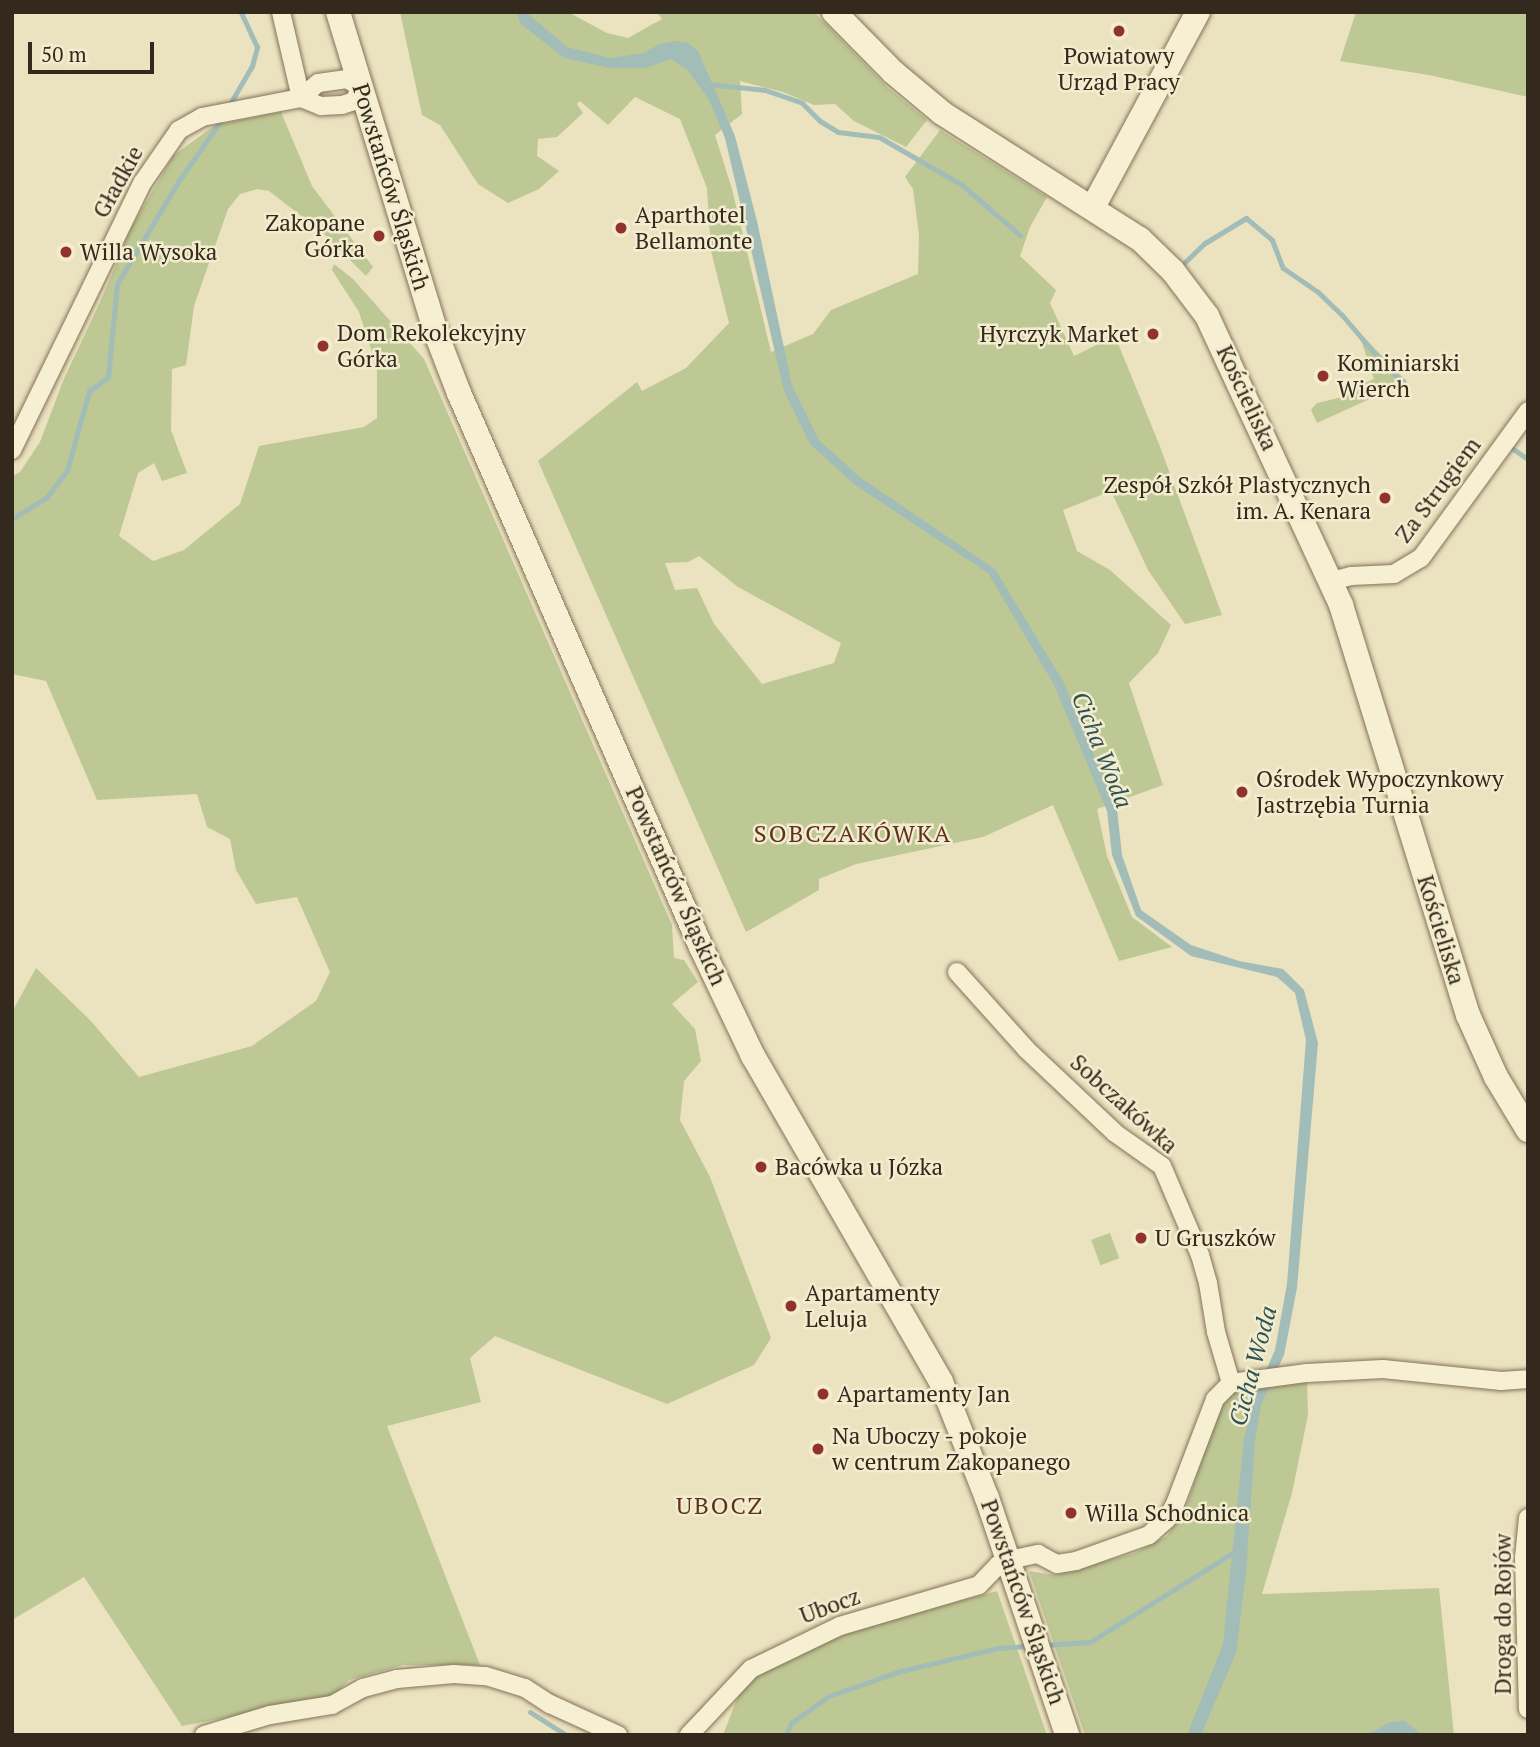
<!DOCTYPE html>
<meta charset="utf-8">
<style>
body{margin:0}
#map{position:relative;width:1540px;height:1747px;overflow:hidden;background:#ebe2bf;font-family:"PT Serif",serif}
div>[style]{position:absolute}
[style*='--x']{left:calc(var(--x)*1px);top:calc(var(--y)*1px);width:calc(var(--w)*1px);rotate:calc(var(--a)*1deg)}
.green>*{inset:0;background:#bec894;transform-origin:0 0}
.water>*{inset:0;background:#a2bdb8}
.stream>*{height:5px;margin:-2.5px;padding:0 2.5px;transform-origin:2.5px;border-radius:2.5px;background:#a2bdb8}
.roads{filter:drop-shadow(0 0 2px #837359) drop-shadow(0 0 2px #837359)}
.street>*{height:18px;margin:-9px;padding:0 9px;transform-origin:9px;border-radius:9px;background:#f7efd2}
.secondary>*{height:24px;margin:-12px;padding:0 12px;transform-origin:12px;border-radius:12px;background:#f7efd2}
.dots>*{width:19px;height:19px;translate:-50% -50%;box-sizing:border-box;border:4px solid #f3eccf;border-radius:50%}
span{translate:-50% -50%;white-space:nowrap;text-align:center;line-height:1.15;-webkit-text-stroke:5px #f3eccf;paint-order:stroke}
.poi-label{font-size:23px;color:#33291c}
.left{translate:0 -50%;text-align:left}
.right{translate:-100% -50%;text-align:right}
.street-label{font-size:23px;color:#33291c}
.water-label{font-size:24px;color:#2c5253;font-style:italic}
.neighbourhood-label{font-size:24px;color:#5e311e;letter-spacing:2px}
.frame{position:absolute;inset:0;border:14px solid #33291c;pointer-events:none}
.scale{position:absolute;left:28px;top:42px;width:126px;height:32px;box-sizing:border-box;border:4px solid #33291c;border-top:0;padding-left:9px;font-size:21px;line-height:24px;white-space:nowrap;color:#33291c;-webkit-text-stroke:5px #f3eccf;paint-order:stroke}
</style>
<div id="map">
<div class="green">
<div style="clip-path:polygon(evenodd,400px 12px,568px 12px,607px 33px,628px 38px,662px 19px,657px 12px,814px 12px,888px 88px,927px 120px,906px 147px,854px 121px,835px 104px,814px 105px,783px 92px,740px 81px,742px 114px,715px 135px,732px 189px,771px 352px,813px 334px,831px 310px,918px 274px,919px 235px,913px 189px,905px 177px,940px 130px,1047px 197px,1030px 227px,1020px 256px,1056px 290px,1050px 303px,1074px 356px,1115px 336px,1159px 444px,1222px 615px,1185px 624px,1148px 570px,1111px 491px,1063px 510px,1077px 551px,1110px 570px,1171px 625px,1158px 653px,1129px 683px,1163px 785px,1097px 809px,1107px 856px,1132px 917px,1172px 947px,1119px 961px,1053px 805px,983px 837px,856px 864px,819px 879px,819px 890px,746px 932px,538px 461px,637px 382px,642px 391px,686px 368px,729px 323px,711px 251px,707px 188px,680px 119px,635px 97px,608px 125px,580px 101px,577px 104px,583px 113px,557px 137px,538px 139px,537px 156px,559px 171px,539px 189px,508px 203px,478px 184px,440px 125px,422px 115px,400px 12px,699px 556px,738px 587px,841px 643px,834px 663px,762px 684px,714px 624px,697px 588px,675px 590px,665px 563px,688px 562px,699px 556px)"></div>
<div style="clip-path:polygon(1356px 12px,1528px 12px,1528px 97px,1429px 75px,1340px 61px)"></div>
<div style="clip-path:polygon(281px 112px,312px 186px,373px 267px,366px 276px,321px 231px,269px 191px,258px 189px,240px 194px,228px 209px,194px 306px,186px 365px,172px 369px,171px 430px,187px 473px,162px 481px,154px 463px,138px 473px,119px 536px,153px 561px,184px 550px,240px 504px,259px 446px,364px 427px,377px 418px,377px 368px,359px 312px,332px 270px,334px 264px,353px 279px,424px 359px,672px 925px,674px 958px,684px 960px,698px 982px,672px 1004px,695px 1029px,701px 1061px,684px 1081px,680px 1120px,710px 1177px,771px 1338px,754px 1365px,667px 1404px,495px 1336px,470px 1358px,481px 1402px,387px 1426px,480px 1665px,403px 1665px,349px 1680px,332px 1697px,182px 1726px,84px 1577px,12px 1620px,12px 1012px,36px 968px,90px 1020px,139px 1077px,252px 1046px,316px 1001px,330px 972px,297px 897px,256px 904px,236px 870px,230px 839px,207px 827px,197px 794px,97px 800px,46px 681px,12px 674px,12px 476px,20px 472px,40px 442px,63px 381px,101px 300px,131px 228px,173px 156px,215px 125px)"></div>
<div style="clip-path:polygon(1358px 331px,1407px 382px,1317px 423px,1311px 410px,1317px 403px,1343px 397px,1343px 393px,1374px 379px)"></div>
<div style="left:1110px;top:1233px;width:27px;height:20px;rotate:70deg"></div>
<div style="clip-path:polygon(1307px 1381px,1308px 1415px,1292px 1493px,1262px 1594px,1439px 1588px,1454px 1735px,1085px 1735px,1029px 1571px,1055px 1575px,1135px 1553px,1167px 1536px,1187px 1505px,1217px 1412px,1234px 1393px)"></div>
<div style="clip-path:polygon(997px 1591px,1047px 1735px,723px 1735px,742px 1686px,776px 1650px)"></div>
</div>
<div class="water">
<div style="clip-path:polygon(516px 12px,526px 12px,567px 47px,610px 58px,644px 53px,660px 44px,676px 41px,688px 43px,698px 51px,735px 136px,757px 221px,792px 385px,819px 440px,861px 478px,995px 569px,1063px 681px,1117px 809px,1122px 855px,1141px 910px,1191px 945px,1239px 961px,1283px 969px,1304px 990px,1318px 1043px,1297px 1288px,1284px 1355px,1261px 1405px,1255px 1441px,1246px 1573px,1236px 1653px,1201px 1735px,1187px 1735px,1223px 1644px,1244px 1438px,1255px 1396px,1275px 1350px,1287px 1284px,1306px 1040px,1295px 993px,1277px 977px,1191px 956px,1136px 916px,1112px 855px,1107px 811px,1054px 685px,988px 573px,855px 485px,810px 444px,784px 391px,725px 138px,709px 100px,688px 70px,671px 59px,646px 68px,610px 68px,564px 58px,521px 24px)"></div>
<div style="clip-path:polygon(1405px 1721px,1422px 1735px,1367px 1735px,1390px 1722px)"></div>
</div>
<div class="stream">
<div style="--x:708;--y:84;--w:57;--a:6"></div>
<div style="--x:765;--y:90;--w:39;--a:19"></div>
<div style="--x:802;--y:103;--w:25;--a:45"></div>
<div style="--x:820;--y:121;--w:21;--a:31"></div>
<div style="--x:838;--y:132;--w:41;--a:7"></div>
<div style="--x:879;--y:137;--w:96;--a:30"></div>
<div style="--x:962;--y:185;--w:77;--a:40.8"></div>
<div style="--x:228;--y:107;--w:48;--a:-59.7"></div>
<div style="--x:252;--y:66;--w:20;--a:-75"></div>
<div style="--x:257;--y:47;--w:38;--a:-115"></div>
<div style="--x:1185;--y:262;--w:28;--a:-44"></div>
<div style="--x:1205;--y:243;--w:48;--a:-31.4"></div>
<div style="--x:1246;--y:218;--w:34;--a:40"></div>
<div style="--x:1272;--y:240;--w:30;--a:69"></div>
<div style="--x:1283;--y:268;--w:42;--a:34.4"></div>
<div style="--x:1318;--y:292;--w:33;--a:44"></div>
<div style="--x:1342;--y:315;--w:70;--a:49.7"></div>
<div style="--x:1387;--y:368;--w:21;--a:39"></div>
<div style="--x:1513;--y:449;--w:18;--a:34"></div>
<div style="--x:12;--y:519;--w:41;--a:-32.2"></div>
<div style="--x:47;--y:497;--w:34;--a:-53"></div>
<div style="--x:67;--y:470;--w:82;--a:-74.4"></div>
<div style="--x:89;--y:391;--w:24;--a:-36"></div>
<div style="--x:108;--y:377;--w:93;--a:-84.5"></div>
<div style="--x:117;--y:284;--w:119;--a:-59.1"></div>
<div style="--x:178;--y:182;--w:77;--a:-55.1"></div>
<div style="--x:1042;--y:1645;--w:48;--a:-3.6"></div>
<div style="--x:1090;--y:1642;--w:173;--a:-32"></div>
<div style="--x:530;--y:1712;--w:43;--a:32.6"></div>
<div style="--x:786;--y:1735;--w:13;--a:-67"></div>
<div style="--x:791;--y:1723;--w:47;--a:-35.4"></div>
<div style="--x:829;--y:1696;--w:72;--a:-19.4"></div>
<div style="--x:897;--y:1672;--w:104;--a:-13.4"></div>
<div style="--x:998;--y:1648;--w:31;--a:-4"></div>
</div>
<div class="roads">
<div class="street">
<div style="--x:281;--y:12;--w:88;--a:76.9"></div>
<div style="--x:12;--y:450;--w:298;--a:-64"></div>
<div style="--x:143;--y:182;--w:63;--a:-55.3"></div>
<div style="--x:179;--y:130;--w:26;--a:-29"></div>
<div style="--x:202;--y:117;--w:101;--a:-10.9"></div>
<div style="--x:301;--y:98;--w:22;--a:22"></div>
<div style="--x:321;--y:106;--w:21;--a:-3"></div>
<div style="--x:342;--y:105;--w:13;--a:-18"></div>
<div style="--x:354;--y:101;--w:15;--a:-62"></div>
<div style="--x:361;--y:88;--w:17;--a:-147"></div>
<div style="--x:347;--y:79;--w:29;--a:172"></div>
<div style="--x:318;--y:83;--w:23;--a:139"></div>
<div style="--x:1331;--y:581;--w:21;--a:-14"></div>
<div style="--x:1351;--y:576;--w:43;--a:-2.7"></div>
<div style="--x:1394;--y:574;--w:31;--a:-31"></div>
<div style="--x:1421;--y:558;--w:182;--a:-53.9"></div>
<div style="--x:957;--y:972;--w:103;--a:48.1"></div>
<div style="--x:1026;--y:1049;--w:122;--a:43.3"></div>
<div style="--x:1115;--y:1133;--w:57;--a:35.1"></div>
<div style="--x:1162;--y:1166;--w:97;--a:66.9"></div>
<div style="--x:1200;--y:1255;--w:29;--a:74"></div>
<div style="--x:1208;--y:1283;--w:50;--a:80.7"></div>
<div style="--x:1216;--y:1332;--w:53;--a:73.6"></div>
<div style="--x:1528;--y:1518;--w:40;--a:95.7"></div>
<div style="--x:1524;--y:1558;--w:151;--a:88.5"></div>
<div style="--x:204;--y:1735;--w:69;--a:-16.9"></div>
<div style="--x:270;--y:1715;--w:63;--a:-9.2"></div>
<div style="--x:332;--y:1705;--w:35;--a:-29"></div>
<div style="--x:363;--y:1688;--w:35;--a:-15"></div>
<div style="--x:397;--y:1679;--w:57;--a:-5"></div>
<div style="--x:454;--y:1674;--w:32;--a:4"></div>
<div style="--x:486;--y:1676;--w:41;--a:17.1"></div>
<div style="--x:525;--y:1688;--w:30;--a:33"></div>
<div style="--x:550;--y:1704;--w:75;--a:24.5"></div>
<div style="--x:689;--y:1735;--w:91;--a:-46.8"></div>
<div style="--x:751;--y:1669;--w:99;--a:-25.8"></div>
<div style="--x:840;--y:1626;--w:145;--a:-16.4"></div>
<div style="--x:979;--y:1585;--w:28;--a:-46"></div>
<div style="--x:998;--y:1565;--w:12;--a:-24"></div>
<div style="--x:1009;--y:1560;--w:30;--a:-12"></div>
<div style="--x:1038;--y:1554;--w:21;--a:28"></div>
<div style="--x:1057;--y:1564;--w:19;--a:-9"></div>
<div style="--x:1076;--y:1561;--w:77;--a:-19.6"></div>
<div style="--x:1149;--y:1535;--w:24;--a:-42"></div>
<div style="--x:1167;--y:1519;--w:17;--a:-62"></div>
<div style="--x:1175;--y:1504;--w:112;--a:-69.1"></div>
<div style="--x:1215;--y:1399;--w:23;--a:-45"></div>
<div style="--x:1231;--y:1383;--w:77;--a:-7.5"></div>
<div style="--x:1307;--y:1373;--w:76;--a:-3"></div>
<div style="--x:1383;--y:1369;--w:119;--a:5.8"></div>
<div style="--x:1501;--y:1381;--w:27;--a:-4"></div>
</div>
<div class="secondary">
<div style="--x:338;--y:12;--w:339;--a:73"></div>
<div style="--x:437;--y:336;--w:61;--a:68.9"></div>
<div style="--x:459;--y:393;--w:605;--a:66.4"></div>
<div style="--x:701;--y:947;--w:121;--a:64.5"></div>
<div style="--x:753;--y:1056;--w:376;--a:60"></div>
<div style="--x:941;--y:1382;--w:125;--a:68.4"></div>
<div style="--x:987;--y:1498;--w:250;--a:71.3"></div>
<div style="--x:834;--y:12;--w:84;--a:45.5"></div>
<div style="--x:893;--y:72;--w:64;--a:39.9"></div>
<div style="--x:942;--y:113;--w:235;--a:32.5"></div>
<div style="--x:1140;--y:239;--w:46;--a:44.1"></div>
<div style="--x:1173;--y:271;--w:56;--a:52.9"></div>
<div style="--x:1207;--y:316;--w:319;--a:65.1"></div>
<div style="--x:1341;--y:605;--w:429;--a:72.8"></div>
<div style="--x:1468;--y:1015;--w:68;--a:65.7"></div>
<div style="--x:1496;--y:1077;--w:62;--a:58.9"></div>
<div style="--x:1093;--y:207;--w:221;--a:-61.7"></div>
</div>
</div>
<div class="dots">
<div style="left:1119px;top:31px;background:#8f332b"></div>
<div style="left:621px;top:228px;background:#8f332b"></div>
<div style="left:379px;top:236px;background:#8f332b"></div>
<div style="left:66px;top:252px;background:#8f332b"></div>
<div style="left:1153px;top:334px;background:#8f332b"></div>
<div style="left:323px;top:346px;background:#8f332b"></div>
<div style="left:1323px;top:376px;background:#8f332b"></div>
<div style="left:1385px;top:498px;background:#8f332b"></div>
<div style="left:1242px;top:792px;background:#8f332b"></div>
<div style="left:761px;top:1167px;background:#8f332b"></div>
<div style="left:1141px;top:1238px;background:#8f332b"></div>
<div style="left:791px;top:1306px;background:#8f332b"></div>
<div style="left:823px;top:1394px;background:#8f332b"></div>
<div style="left:818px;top:1449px;background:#8f332b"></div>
<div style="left:1071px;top:1513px;background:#8f332b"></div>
</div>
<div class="poi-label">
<span style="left:1119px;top:69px">Powiatowy<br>Urząd Pracy</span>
<span class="left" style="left:635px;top:228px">Aparthotel<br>Bellamonte</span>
<span class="right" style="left:365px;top:236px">Zakopane<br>Górka</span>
<span class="left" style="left:80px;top:252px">Willa Wysoka</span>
<span class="left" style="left:337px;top:346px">Dom Rekolekcyjny<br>Górka</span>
<span class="right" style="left:1139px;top:334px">Hyrczyk Market</span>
<span class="left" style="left:1337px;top:376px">Kominiarski<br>Wierch</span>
<span class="right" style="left:1371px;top:498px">Zespół Szkół Plastycznych<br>im. A. Kenara</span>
<span class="left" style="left:1256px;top:792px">Ośrodek Wypoczynkowy<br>Jastrzębia Turnia</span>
<span class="left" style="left:775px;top:1167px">Bacówka u Józka</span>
<span class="left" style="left:1155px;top:1238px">U Gruszków</span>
<span class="left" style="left:805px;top:1306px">Apartamenty<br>Leluja</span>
<span class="left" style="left:837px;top:1394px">Apartamenty Jan</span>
<span class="left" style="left:832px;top:1449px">Na Uboczy - pokoje<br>w centrum Zakopanego</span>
<span class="left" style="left:1085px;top:1513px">Willa Schodnica</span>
</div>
<div class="street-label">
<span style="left:118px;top:182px;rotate:-61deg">Gładkie</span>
<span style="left:391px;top:187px;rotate:73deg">Powstańców Śląskich</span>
<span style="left:1247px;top:398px;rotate:65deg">Kościeliska</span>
<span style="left:1438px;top:490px;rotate:-53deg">Za Strugiem</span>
<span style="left:676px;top:886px;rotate:66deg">Powstańców Śląskich</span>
<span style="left:1441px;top:930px;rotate:73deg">Kościeliska</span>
<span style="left:1124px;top:1104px;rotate:42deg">Sobczakówka</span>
<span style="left:1023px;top:1602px;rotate:71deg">Powstańców Śląskich</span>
<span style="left:830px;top:1606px;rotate:-20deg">Ubocz</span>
<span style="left:1503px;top:1614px;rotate:-90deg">Droga do Rojów</span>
</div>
<div class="water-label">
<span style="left:1102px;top:750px;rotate:68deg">Cicha Woda</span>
<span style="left:1253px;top:1366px;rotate:-75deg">Cicha Woda</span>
</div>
<div class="neighbourhood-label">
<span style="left:853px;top:834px">SOBCZAKÓWKA</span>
<span style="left:720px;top:1506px">UBOCZ</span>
</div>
<div class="frame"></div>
<div class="scale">50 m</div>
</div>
